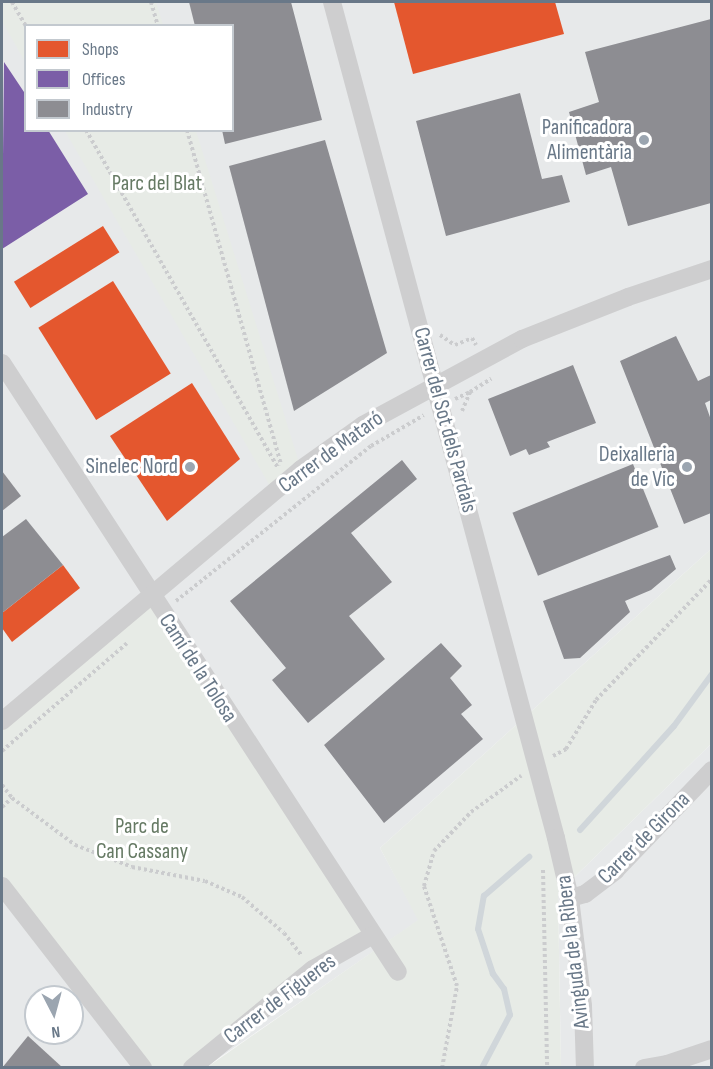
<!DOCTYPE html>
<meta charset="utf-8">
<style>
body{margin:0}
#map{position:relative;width:713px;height:1069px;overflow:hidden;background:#f9f9f9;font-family:"Sofia Sans Condensed",sans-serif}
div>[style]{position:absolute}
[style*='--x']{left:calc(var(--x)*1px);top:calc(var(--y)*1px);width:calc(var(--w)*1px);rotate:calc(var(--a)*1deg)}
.built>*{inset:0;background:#e7e9ea}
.green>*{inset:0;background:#e7ebe6}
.shops>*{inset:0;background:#e4572e;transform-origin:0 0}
.offices>*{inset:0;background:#7b5ea7}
.industry>*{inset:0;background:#8d8d92;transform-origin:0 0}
.stream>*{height:6px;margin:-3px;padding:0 3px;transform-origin:3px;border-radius:3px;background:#d0d6da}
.path>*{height:4px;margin-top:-2px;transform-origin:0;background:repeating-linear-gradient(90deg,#cbccce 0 3px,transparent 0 6px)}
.street>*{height:18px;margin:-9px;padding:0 9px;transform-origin:9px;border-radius:9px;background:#cececf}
.dots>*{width:16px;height:16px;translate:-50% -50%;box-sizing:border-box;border:3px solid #fff;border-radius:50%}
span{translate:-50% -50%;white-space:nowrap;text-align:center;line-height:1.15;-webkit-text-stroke:6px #fff;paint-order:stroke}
.poi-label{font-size:22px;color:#697888}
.right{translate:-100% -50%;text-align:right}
.park-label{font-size:22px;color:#667a64}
.street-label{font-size:22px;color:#697888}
.frame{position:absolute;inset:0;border:3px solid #697888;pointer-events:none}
.legend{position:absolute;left:24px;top:24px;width:210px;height:108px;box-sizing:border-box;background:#fff;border:2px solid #c3c9cf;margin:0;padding:8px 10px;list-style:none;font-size:18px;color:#697888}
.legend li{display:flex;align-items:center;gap:12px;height:30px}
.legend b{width:30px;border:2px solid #c3c9cf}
.north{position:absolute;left:24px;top:985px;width:60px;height:60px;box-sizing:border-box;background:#fff;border:2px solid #c3c9cf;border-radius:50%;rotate:174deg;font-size:16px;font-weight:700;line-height:24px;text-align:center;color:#697888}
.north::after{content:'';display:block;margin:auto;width:21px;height:27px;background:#9ba5b0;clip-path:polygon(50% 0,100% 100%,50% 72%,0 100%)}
</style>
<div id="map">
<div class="built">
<div style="clip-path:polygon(evenodd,2px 2px,711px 2px,711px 549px,380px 848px,419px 920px,206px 1067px,2px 1068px,2px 2px,26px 26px,232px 26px,232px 130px,26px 130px,26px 26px,2px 2px,36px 997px,72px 997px,72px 1033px,36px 1033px,36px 997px)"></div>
<div style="clip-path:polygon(711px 744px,711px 1067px,561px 1067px,558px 893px)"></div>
</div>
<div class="green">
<div style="clip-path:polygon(2px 2px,156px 2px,163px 25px,26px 26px,25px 62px,2px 21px)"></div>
<div style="clip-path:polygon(65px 131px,196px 131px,301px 469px,274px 493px)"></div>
<div style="clip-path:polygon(711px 549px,711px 744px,558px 893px,561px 1067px,206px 1068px,418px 920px,380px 848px)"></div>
<div style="clip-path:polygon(152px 598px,373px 935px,192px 1067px,143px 1067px,2px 886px,2px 721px)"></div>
</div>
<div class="shops">
<div style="clip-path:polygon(394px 2px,555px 2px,564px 34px,413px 74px)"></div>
<div style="left:103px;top:226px;width:31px;height:105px;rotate:58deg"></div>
<div style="left:113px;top:281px;width:109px;height:88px;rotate:58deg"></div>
<div style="clip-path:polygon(192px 383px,240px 459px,167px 521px,110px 436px)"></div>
<div style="clip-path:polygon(63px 565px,80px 588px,12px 642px,2px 628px,2px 613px)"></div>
</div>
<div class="offices">
<div style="clip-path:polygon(4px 62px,26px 95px,26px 130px,48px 130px,88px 194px,2px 249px)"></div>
</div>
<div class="industry">
<div style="clip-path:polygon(189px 2px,291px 2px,322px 120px,225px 144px,222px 130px,232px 130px,232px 26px,195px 26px)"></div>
<div style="clip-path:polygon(711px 19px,711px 203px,628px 226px,611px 167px,586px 175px,569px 112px,599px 102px,585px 52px)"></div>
<div style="clip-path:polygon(520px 93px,542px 179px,562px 175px,570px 202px,446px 236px,416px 121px)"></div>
<div style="clip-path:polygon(325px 140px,387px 353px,294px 411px,229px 166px)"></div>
<div style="clip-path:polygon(676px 336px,698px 381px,711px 375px,711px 400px,705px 403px,711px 420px,711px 513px,684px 524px,620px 361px)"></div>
<div style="clip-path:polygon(573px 365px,596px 423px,547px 442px,550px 447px,529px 455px,526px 449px,510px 456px,488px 399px)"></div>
<div style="clip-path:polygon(402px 460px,417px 479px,351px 533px,392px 582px,349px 616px,385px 659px,308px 723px,272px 680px,286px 668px,230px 601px)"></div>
<div style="left:633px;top:464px;width:68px;height:130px;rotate:68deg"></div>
<div style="clip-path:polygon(2px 471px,21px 496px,2px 511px)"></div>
<div style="clip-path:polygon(26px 519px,63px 565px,2px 613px,2px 537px)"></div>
<div style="clip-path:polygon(670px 555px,676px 569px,651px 590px,625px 601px,630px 612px,580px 658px,564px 659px,543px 601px)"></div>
<div style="clip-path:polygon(441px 643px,462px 666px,450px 678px,472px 705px,461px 714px,483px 739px,384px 823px,324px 745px)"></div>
<div style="clip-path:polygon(28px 1036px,63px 1068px,2px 1068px)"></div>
</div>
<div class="stream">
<div style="--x:580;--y:830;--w:140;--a:-47.9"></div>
<div style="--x:674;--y:726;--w:64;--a:-53.8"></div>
<div style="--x:482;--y:1068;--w:60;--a:-62.2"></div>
<div style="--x:510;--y:1015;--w:27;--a:-103"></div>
<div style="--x:504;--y:989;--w:19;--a:-126"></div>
<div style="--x:493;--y:974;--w:47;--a:-108.4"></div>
<div style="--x:478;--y:929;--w:34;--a:-80"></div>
<div style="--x:484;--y:896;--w:60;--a:-40.9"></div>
</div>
<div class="path">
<div style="--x:12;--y:2;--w:28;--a:60"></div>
<div style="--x:151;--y:2;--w:25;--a:74"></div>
<div style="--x:86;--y:130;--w:389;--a:60.4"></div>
<div style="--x:187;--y:130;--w:348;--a:74.3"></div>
<div style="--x:440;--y:335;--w:18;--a:34"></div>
<div style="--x:455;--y:345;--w:18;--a:-22"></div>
<div style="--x:472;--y:338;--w:8;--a:60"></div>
<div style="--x:455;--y:399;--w:17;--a:-25"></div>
<div style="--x:462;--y:411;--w:21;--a:-67"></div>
<div style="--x:470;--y:392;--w:25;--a:-32"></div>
<div style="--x:176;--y:601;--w:249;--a:-38.5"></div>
<div style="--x:371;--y:446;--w:61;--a:-30.3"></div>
<div style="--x:2;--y:751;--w:165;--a:-40.8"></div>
<div style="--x:553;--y:756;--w:15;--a:-28"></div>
<div style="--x:566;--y:749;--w:57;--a:-58.5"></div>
<div style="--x:596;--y:700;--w:168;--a:-46.2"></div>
<div style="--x:2;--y:785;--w:16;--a:52"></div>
<div style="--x:12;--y:798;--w:79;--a:36.7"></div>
<div style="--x:75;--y:845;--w:61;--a:21.1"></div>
<div style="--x:132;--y:867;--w:74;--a:10.9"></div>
<div style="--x:205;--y:881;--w:40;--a:23.4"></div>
<div style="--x:242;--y:897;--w:55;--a:40.6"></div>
<div style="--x:284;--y:933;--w:29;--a:52"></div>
<div style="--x:2;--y:807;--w:13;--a:-42"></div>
<div style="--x:543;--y:870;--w:198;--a:88.8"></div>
<div style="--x:442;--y:1068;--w:83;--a:-79.6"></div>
<div style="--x:457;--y:986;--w:105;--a:-108.3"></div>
<div style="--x:424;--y:886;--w:36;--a:-74"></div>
<div style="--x:434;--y:851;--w:54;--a:-46.5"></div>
<div style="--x:471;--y:812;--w:62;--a:-35.8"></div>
</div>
<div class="street">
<div style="--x:332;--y:2;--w:865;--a:75"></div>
<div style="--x:556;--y:838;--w:62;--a:76.9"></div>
<div style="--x:570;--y:898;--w:109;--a:83.1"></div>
<div style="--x:583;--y:1006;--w:62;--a:88.2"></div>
<div style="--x:2;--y:363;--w:726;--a:56.97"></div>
<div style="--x:2;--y:721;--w:391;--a:-40.1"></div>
<div style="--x:301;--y:469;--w:76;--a:-35.4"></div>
<div style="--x:363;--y:425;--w:181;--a:-28.4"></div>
<div style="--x:522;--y:339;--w:114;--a:-21.6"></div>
<div style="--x:628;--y:297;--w:89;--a:-18.4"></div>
<div style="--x:2;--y:886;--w:230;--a:52.2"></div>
<div style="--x:570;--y:898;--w:16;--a:-15"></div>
<div style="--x:585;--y:894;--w:38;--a:-37"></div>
<div style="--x:615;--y:871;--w:140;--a:-46.2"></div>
<div style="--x:192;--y:1068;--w:156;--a:-39.3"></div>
<div style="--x:313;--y:969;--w:69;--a:-29.5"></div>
<div style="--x:644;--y:1068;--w:23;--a:-10"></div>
<div style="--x:667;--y:1064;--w:47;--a:-18.4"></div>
</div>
<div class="dots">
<div style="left:644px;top:140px;background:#9ba5b0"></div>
<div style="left:190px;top:467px;background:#9ba5b0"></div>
<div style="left:687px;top:467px;background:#9ba5b0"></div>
</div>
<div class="poi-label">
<span class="right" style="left:632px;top:140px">Panificadora<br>Alimentària</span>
<span class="right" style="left:675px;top:467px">Deixalleria<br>de Vic</span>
<span class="right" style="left:178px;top:467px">Sinelec Nord</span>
</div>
<div class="park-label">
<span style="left:157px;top:184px">Parc del Blat</span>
<span style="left:142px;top:839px">Parc de<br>Can Cassany</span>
</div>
<div class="street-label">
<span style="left:445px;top:420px;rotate:75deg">Carrer del Sot dels Pardals</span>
<span style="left:331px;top:452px;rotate:-36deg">Carrer de Mataró</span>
<span style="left:198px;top:668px;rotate:57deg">Camí de la Tolosa</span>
<span style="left:644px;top:838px;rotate:-45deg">Carrer de Girona</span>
<span style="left:573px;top:952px;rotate:-97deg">Avinguda de la Ribera</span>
<span style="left:280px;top:999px;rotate:-37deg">Carrer de Figueres</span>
</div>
<div class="frame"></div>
<ul class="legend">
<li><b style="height:16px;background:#e4572e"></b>Shops</li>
<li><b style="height:16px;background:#7b5ea7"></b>Offices</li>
<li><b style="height:16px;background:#8d8d92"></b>Industry</li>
</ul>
<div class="north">N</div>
</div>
